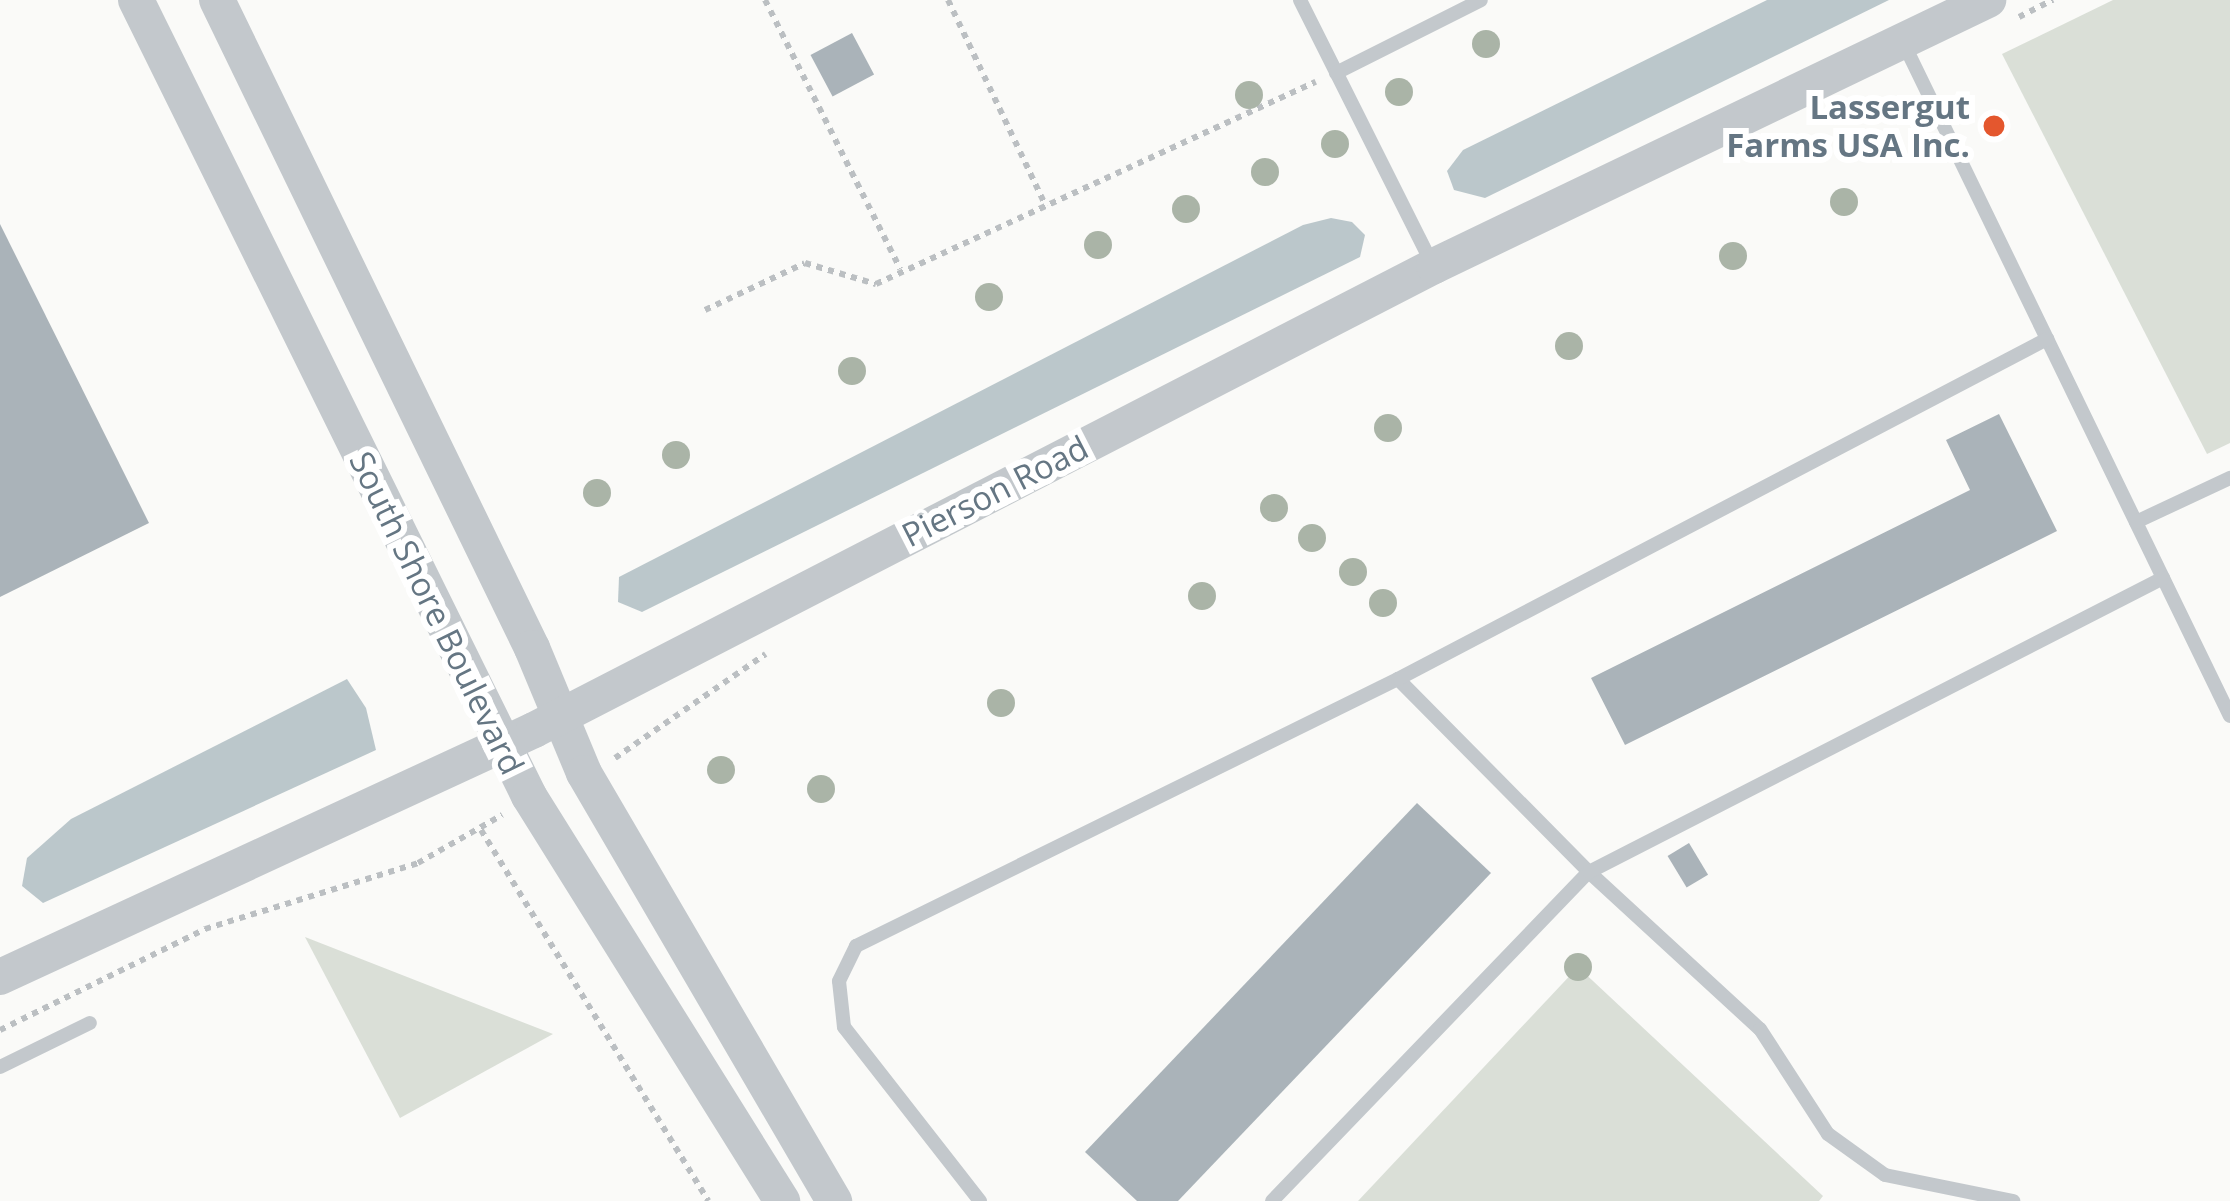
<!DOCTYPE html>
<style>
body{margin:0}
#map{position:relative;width:2230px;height:1201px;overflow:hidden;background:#fafaf8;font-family:"Open Sans",sans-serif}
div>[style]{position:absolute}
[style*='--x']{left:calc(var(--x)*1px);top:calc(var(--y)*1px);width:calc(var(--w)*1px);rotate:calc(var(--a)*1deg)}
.green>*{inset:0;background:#dadfd7}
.water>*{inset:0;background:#bbc7cb}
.building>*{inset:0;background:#aab3b9;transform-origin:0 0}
.path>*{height:6px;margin-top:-3px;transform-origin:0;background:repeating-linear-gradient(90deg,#bbbfc2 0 6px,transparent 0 12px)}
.service>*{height:14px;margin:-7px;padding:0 7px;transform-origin:7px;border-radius:7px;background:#c3c8cc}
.tertiary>*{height:36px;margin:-18px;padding:0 18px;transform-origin:18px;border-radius:18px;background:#c3c8cc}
.trees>*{width:28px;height:28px;margin:-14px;border-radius:50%;background:#aab4a7}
.dots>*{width:33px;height:33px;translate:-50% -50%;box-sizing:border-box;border:6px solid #fff;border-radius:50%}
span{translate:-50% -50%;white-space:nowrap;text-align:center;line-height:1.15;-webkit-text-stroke:12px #fff;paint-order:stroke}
.poi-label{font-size:33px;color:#657683;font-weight:700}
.right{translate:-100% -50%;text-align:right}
.street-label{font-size:33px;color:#657683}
</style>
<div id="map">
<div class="green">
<div style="clip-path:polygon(2113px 0,2230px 0,2230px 443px,2207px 454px,2002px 54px)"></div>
<div style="clip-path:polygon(305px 937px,553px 1034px,400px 1118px)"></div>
<div style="clip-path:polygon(1578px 967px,1823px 1196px,1819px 1201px,1358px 1201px)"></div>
</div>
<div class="water">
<div style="clip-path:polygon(1767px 0,1889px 0,1485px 198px,1454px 190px,1447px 171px,1463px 150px)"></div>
<div style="clip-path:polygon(1331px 218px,1352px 222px,1365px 235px,1360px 257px,642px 612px,618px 602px,619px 577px,1303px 225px)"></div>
<div style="clip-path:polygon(347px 679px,366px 708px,376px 750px,43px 903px,22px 886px,27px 858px,71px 819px)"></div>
</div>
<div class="building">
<div style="left:852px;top:33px;width:47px;height:47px;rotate:62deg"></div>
<div style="clip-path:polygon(0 224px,149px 523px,0 597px)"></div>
<div style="clip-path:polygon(1999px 414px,2057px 531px,1625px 745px,1591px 678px,1970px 490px,1946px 440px)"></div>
<div style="clip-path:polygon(1417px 803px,1491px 873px,1178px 1201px,1137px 1201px,1085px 1152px)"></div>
<div style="left:1689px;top:843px;width:37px;height:25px;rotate:59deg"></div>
</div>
<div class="path">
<div style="--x:765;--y:0;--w:301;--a:63.3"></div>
<div style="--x:948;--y:0;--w:228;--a:64.6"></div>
<div style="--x:2019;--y:17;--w:38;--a:-27"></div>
<div style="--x:705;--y:310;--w:110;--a:-25.2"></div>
<div style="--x:805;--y:263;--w:74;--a:16.5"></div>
<div style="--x:876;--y:284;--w:484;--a:-24.7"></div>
<div style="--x:615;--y:758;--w:183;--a:-34.6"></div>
<div style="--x:481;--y:830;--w:435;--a:58.5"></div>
<div style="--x:0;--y:1030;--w:229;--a:-26.2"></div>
<div style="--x:205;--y:929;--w:223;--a:-17.2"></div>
<div style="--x:418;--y:863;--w:97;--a:-29.7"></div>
</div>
<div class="service">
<div style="--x:1300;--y:0;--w:293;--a:63.4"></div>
<div style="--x:1903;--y:42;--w:749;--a:64.12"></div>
<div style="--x:1336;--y:73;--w:162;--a:-26.7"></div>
<div style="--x:2136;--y:522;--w:104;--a:-25.1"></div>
<div style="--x:1398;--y:679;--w:272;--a:45.3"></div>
<div style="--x:1589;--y:872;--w:232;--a:42.6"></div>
<div style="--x:1760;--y:1029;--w:125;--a:57.1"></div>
<div style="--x:1828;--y:1134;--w:70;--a:35.7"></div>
<div style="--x:1885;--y:1175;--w:131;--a:11.5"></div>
<div style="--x:0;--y:1067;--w:100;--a:-26.1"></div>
<div style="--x:980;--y:1201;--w:221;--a:-128"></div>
<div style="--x:844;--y:1027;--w:46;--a:-96.2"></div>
<div style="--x:839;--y:981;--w:39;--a:-64"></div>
<div style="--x:856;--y:946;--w:604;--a:-26.23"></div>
<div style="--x:1398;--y:679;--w:733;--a:-27.65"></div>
<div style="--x:1272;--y:1201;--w:457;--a:-46.1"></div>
<div style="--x:1589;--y:872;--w:645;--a:-27.12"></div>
</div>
<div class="tertiary">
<div style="--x:136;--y:0;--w:888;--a:63.72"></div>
<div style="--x:529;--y:796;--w:478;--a:58"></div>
<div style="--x:217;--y:0;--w:721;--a:64.08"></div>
<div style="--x:532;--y:648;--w:135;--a:67.4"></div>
<div style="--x:584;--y:773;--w:496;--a:59.7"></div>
<div style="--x:0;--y:977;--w:588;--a:-24.82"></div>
<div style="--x:534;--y:730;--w:1013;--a:-27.27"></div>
<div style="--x:1434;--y:266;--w:615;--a:-25.65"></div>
</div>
<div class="trees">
<div style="left:1486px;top:44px"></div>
<div style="left:1399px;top:92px"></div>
<div style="left:1249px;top:95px"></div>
<div style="left:1335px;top:144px"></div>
<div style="left:1265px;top:172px"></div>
<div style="left:1844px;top:202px"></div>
<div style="left:1186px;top:209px"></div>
<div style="left:1098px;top:245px"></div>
<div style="left:1733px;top:256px"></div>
<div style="left:989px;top:297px"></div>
<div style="left:1569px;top:346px"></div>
<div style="left:852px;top:371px"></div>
<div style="left:1388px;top:428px"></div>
<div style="left:676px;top:455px"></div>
<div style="left:597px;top:493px"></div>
<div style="left:1274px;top:508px"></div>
<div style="left:1312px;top:538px"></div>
<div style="left:1353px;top:572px"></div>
<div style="left:1202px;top:596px"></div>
<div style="left:1383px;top:603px"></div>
<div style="left:1001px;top:703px"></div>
<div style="left:721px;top:770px"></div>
<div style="left:821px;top:789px"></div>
<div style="left:1578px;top:967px"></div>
</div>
<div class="dots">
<div style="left:1994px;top:126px;background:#e4572e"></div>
</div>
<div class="poi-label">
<span class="right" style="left:1970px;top:126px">Lassergut<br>Farms USA Inc.</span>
</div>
<div class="street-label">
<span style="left:995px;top:491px;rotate:-27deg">Pierson Road</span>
<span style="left:437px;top:613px;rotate:64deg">South Shore Boulevard</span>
</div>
</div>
